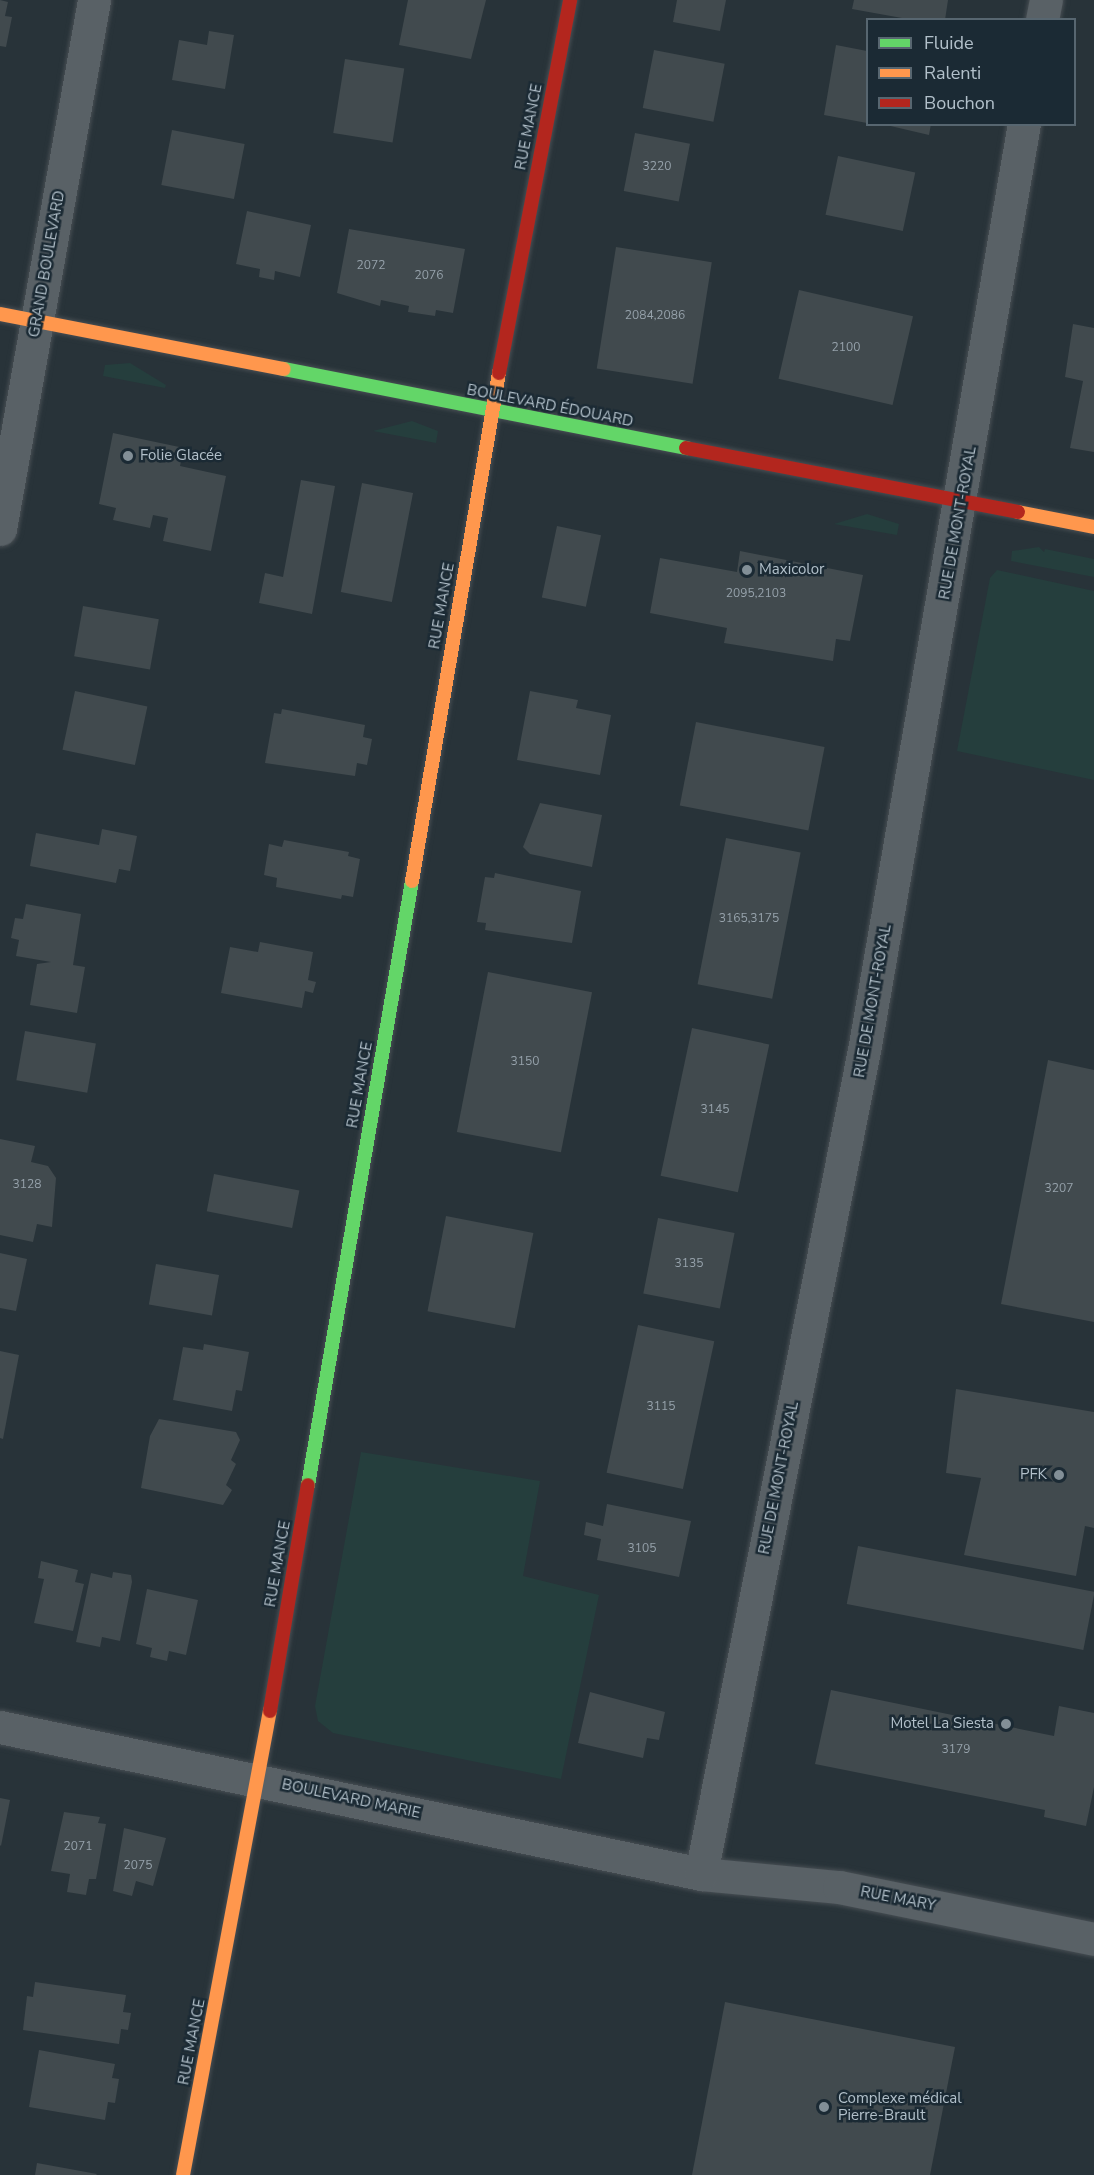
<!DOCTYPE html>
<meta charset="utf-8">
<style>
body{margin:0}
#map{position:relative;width:1094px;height:2175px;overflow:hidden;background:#283339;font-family:"Nunito Sans",sans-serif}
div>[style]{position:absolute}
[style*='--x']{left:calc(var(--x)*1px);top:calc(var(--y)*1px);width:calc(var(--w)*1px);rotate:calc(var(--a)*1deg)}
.green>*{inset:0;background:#253e3d}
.building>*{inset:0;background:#414a4e;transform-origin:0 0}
.roads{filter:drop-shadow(0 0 2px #474e53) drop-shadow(0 0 2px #474e53)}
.street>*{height:33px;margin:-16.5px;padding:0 16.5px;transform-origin:16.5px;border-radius:16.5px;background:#596166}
.fast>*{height:14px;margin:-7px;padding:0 7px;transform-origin:7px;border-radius:7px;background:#63d668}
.slow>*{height:14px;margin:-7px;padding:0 7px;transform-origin:7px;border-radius:7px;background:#ff974d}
.jam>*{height:14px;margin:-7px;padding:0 7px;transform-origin:7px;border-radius:7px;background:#b3261e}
.dots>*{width:16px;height:16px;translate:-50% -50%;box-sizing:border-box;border:3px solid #1b2a34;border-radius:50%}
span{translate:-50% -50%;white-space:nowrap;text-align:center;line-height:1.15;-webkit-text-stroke:5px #1b2a34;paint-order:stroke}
.number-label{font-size:12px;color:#96a2ab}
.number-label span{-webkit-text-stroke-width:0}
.street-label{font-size:15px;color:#b2c0ca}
.poi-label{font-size:15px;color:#b2c0ca}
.left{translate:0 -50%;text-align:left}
.right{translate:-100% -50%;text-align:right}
.legend{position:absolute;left:866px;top:18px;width:210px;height:108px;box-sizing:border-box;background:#1b2a34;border:2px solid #576670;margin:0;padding:8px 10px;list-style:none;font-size:18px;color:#b2c0ca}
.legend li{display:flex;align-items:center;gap:12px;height:30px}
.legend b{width:30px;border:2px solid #576670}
</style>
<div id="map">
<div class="green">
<div style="clip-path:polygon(130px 363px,166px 385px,165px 388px,103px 376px,105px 365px)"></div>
<div style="clip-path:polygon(412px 421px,438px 431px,436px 443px,373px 431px)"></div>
<div style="clip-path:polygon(867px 514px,899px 524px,897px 535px,834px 524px)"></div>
<div style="clip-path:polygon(1039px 547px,1044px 552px,1045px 549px,1094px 559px,1094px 577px,1011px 561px,1012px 551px)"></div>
<div style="clip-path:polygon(997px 570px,1094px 591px,1094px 780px,957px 751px,990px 578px)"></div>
<div style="clip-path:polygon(361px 1452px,540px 1481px,523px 1576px,599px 1595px,561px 1779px,333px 1733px,318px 1721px,315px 1706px)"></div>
</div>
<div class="building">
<div style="clip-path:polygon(0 0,8px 2px,5px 16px,12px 17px,6px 47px,0 46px)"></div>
<div style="clip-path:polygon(408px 0,486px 0,471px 59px,399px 45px)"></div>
<div style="clip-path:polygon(677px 0,726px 0,720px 31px,673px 22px)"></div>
<div style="clip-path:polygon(854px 0,948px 0,945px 20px,913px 20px,852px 9px)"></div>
<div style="clip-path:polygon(209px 31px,234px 35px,225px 89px,172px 80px,179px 40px,207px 45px)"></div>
<div style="clip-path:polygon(836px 45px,867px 51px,867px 123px,824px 115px)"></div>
<div style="left:654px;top:50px;width:72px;height:59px;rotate:11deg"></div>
<div style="left:345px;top:59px;width:60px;height:75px;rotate:9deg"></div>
<div style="clip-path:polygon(882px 124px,931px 124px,929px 135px)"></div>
<div style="left:172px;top:130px;width:74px;height:56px;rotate:11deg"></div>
<div style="left:635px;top:133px;width:56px;height:59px;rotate:11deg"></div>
<div style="left:838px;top:156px;width:79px;height:60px;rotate:12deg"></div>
<div style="clip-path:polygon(247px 211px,311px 225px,300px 277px,275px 271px,274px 280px,259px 277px,260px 269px,236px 264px)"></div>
<div style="clip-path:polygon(349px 229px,465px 249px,453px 313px,436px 310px,435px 316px,408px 312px,409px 306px,381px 300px,380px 306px,337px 293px)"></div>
<div style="left:616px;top:247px;width:97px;height:123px;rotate:9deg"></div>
<div style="left:799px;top:290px;width:117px;height:91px;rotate:13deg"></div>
<div style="clip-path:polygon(1073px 324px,1094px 328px,1094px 452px,1070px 448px,1083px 381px,1065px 377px)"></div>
<div style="clip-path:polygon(113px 433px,184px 448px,180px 466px,226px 476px,211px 551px,163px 541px,168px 518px,153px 515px,150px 528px,113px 520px,116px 508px,99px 504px)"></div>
<div style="clip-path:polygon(301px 480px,335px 486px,312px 614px,259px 603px,265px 573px,283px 577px)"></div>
<div style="left:362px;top:483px;width:52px;height:111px;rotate:11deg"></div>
<div style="left:557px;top:526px;width:45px;height:73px;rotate:12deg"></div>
<div style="clip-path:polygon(740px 551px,863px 575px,850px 641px,836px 639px,833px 661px,724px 643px,727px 628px,650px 613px,660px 558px,737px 572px)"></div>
<div style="left:83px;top:606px;width:77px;height:51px;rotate:10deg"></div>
<div style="left:75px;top:691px;width:74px;height:60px;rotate:12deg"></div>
<div style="clip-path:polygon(530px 691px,578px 700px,576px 708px,611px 715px,600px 775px,517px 760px)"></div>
<div style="clip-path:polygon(282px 709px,365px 725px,363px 737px,372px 739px,367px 765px,357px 763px,355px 776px,265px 763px,274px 713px,281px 714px)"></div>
<div style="left:696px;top:722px;width:131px;height:85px;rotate:11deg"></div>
<div style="clip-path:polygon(540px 803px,602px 815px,592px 867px,530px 854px,523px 847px)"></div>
<div style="clip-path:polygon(102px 829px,137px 836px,130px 871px,119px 869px,116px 883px,30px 866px,36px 833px,99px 845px)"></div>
<div style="left:726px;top:838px;width:76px;height:149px;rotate:11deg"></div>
<div style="clip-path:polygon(284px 840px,349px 852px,348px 856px,360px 859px,353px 897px,342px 895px,341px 899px,276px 887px,277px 878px,264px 875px,269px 844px,282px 847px)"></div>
<div style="clip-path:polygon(495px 873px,581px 891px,572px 943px,485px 930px,486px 923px,477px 922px,485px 877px,494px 878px)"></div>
<div style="clip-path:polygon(26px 904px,81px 914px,73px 965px,85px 967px,77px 1013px,30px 1005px,37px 964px,51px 962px,16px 956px,19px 940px,11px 938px,15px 918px,23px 919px)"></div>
<div style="clip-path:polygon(260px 942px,313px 952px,308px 980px,316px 982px,313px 993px,305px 991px,302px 1008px,221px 993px,230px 947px,258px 952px)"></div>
<div style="left:488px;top:972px;width:106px;height:163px;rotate:11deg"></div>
<div style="left:692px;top:1028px;width:79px;height:151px;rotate:12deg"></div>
<div style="left:25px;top:1031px;width:72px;height:50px;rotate:10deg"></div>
<div style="clip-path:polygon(1048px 1060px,1094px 1070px,1094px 1322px,1001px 1304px)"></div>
<div style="clip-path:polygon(0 1139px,35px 1146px,31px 1162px,48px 1166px,56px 1178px,52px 1227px,37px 1224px,33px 1242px,0 1235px)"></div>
<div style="left:214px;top:1174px;width:87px;height:38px;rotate:11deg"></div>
<div style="left:446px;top:1216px;width:89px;height:97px;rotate:11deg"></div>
<div style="left:658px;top:1218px;width:78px;height:77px;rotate:11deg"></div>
<div style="clip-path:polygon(0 1253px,27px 1259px,16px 1311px,0 1308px)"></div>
<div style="left:156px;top:1264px;width:64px;height:41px;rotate:10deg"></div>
<div style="left:638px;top:1325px;width:78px;height:151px;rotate:12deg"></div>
<div style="clip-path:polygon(204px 1344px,249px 1352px,242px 1391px,236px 1390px,232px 1411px,173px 1400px,183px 1347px,203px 1350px)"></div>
<div style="clip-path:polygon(0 1351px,19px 1355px,3px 1439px,0 1438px)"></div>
<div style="clip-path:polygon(956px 1389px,1094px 1412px,1094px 1528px,1085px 1526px,1076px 1576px,964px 1555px,981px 1478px,946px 1473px)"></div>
<div style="clip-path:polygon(159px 1419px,236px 1432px,240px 1440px,231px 1460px,236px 1464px,226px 1485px,232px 1490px,223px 1505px,141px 1488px,150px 1436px)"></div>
<div style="clip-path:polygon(607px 1504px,691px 1521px,679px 1577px,597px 1560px,601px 1539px,584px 1535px,586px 1522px,603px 1526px)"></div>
<div style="left:858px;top:1546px;width:241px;height:59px;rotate:11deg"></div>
<div style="clip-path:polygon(41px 1561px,78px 1570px,75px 1582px,84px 1584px,73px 1631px,34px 1623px,44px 1579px,38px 1578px)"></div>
<div style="clip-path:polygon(113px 1572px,131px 1575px,132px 1582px,120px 1641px,102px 1637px,100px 1647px,76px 1642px,91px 1573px,112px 1578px)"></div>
<div style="clip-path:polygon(147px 1589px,198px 1600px,186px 1655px,169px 1651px,167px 1661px,150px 1657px,152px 1648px,136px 1644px)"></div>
<div style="clip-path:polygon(831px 1690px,1054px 1736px,1059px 1706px,1094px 1713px,1094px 1787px,1086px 1826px,1044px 1817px,1045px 1810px,815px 1764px)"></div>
<div style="clip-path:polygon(590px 1692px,665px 1712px,659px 1740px,647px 1738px,643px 1758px,578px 1743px)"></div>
<div style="clip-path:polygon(0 1798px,10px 1800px,1px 1846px,0 1845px)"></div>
<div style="clip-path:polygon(64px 1812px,100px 1817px,98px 1823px,106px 1824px,96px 1879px,89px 1879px,86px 1895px,67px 1892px,70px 1874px,51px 1871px)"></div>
<div style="clip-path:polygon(124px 1828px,166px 1838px,153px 1886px,136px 1881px,132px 1896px,113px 1891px)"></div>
<div style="clip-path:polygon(35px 1982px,126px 1995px,123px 2012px,131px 2013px,128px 2030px,121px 2029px,119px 2044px,23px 2030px,27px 1996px,33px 1997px)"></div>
<div style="clip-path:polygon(725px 2002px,955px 2047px,930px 2175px,692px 2175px)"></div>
<div style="clip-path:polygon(39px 2050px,115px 2064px,112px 2078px,119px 2079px,115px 2103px,108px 2102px,105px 2120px,29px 2107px)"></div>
<div style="clip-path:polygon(37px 2163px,97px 2174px,96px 2175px,35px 2175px)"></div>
</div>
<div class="roads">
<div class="street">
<div style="--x:1042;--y:20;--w:20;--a:-79"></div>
<div style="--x:0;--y:529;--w:537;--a:-79.92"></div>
<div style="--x:0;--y:1727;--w:716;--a:11.84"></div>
<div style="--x:701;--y:1874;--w:139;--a:5.4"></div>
<div style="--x:839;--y:1887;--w:260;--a:11.5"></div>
<div style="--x:701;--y:1874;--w:845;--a:-78.81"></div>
<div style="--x:865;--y:1045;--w:935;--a:-80.21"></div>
</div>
<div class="fast">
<div style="--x:284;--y:369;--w:410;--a:11.1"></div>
<div style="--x:308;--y:1485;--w:613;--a:-80.23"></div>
</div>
<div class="slow">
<div style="--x:0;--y:314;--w:289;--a:11"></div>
<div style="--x:1018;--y:512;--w:77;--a:11.2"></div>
<div style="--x:412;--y:881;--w:515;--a:-80.28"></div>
<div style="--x:183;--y:2175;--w:472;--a:-79.4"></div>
</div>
<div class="jam">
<div style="--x:499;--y:373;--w:380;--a:-79.2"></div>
<div style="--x:686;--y:448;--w:338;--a:10.9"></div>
<div style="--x:270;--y:1711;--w:229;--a:-80.5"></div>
</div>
</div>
<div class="dots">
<div style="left:128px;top:456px;background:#828f97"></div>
<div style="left:747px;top:570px;background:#828f97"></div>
<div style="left:1059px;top:1475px;background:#828f97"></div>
<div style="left:1006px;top:1724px;background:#828f97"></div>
<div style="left:824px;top:2107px;background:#828f97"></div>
</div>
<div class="number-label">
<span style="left:657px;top:167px">3220</span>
<span style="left:371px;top:266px">2072</span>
<span style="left:429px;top:276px">2076</span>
<span style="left:655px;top:316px">2084,2086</span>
<span style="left:846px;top:348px">2100</span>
<span style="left:756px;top:594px">2095,2103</span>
<span style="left:749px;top:919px">3165,3175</span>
<span style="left:525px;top:1062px">3150</span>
<span style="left:715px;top:1110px">3145</span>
<span style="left:27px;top:1185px">3128</span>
<span style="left:1059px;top:1189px">3207</span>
<span style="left:689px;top:1264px">3135</span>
<span style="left:661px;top:1407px">3115</span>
<span style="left:642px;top:1549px">3105</span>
<span style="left:956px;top:1750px">3179</span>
<span style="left:78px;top:1847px">2071</span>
<span style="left:138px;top:1866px">2075</span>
</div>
<div class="street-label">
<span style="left:529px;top:127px;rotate:-79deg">RUE MANCE</span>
<span style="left:47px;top:264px;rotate:-80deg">GRAND BOULEVARD</span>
<span style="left:550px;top:406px;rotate:11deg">BOULEVARD ÉDOUARD</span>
<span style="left:958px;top:523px;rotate:-80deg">RUE DE MONT-ROYAL</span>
<span style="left:442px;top:606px;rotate:-80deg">RUE MANCE</span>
<span style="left:873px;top:1001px;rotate:-80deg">RUE DE MONT-ROYAL</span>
<span style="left:360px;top:1085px;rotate:-80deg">RUE MANCE</span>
<span style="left:779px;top:1478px;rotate:-79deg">RUE DE MONT-ROYAL</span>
<span style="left:278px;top:1564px;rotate:-80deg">RUE MANCE</span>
<span style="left:351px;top:1799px;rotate:12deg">BOULEVARD MARIE</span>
<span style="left:898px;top:1899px;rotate:11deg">RUE MARY</span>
<span style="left:192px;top:2042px;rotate:-79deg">RUE MANCE</span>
</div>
<div class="poi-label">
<span class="left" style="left:140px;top:456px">Folie Glacée</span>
<span class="left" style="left:759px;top:570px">Maxicolor</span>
<span class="right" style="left:1047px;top:1475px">PFK</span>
<span class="right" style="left:994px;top:1724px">Motel La Siesta</span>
<span class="left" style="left:838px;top:2107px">Complexe médical<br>Pierre-Brault</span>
</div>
<ul class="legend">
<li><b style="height:8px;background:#63d668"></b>Fluide</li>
<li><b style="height:8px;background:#ff974d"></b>Ralenti</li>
<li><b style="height:8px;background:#b3261e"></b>Bouchon</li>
</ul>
</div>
